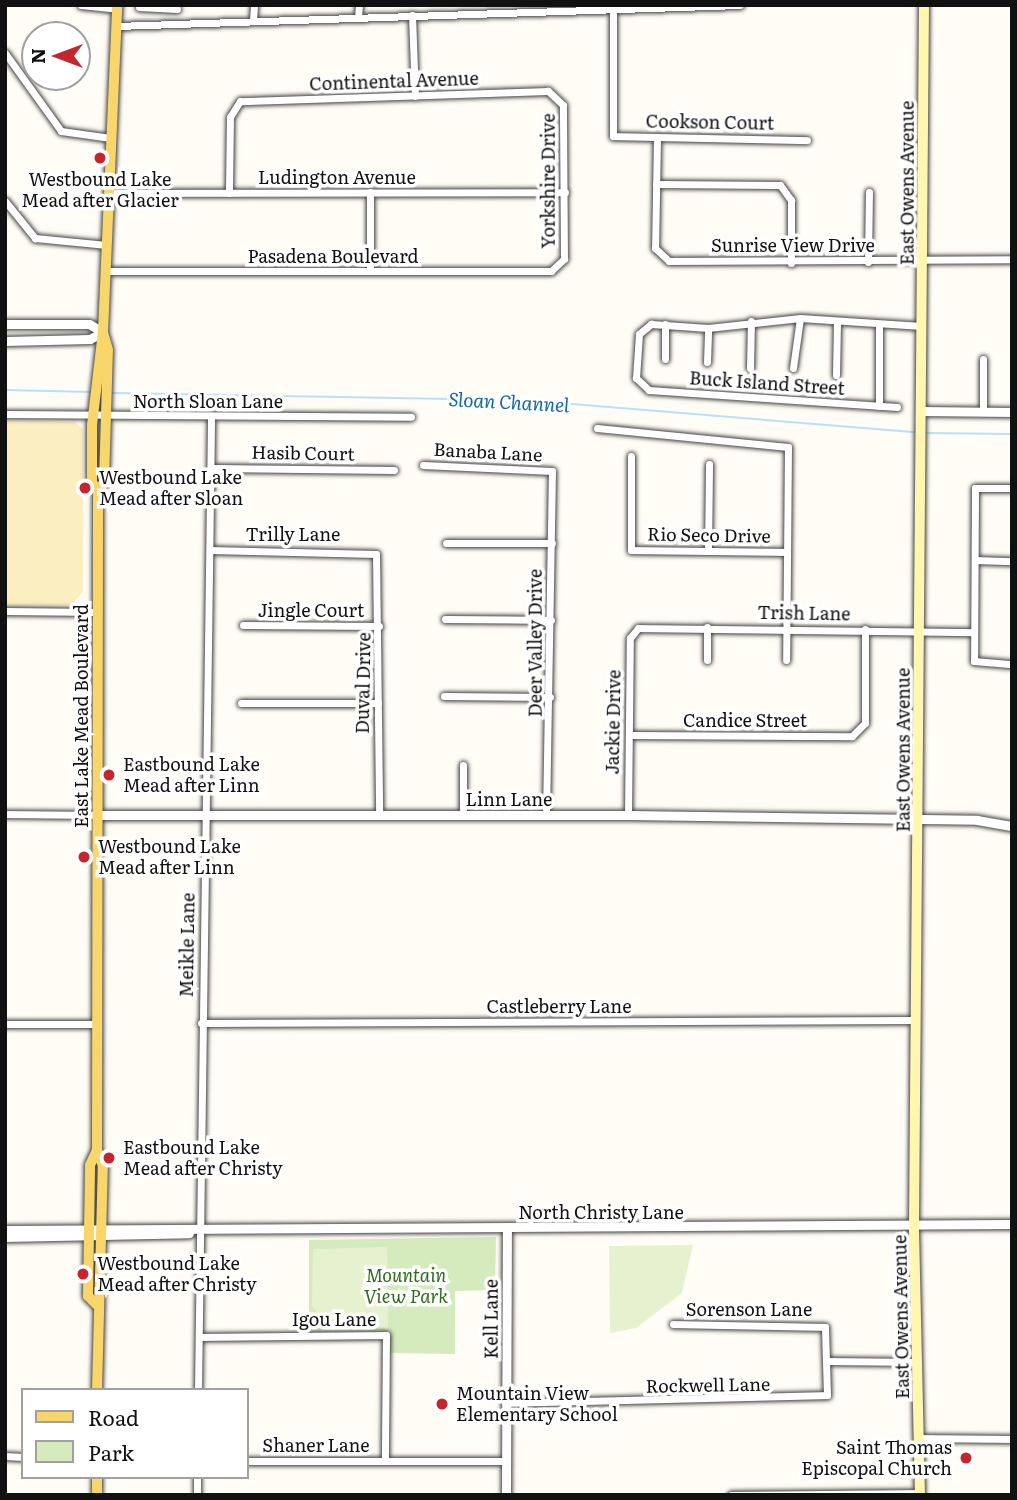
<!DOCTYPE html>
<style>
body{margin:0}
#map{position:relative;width:1017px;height:1500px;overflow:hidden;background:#fffdf5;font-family:Literata,serif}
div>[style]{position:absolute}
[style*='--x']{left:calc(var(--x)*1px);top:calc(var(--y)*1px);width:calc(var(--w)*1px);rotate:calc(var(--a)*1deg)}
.green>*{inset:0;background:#d5ebbd}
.sand>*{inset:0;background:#fbeec1}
.pitch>*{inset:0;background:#e6f2cf}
.stream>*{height:2px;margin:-1px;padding:0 1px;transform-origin:1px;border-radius:1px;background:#b9e0f7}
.roads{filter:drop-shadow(0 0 2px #444) drop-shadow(0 0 2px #444)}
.minor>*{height:7px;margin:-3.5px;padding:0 3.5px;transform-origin:3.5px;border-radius:3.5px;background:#fff}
.tertiary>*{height:9px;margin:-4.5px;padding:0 4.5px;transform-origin:4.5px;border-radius:4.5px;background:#fff}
.secondary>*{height:10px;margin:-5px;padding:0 5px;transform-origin:5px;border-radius:5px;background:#fff6b0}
.primary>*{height:10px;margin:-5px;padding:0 5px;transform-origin:5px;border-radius:5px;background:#f9d66b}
.dots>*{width:19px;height:19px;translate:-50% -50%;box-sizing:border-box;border:4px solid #fff;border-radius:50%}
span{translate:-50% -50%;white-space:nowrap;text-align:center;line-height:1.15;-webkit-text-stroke:7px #fff;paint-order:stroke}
.street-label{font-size:18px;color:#111}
.poi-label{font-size:18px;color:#111}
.left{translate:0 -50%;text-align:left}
.right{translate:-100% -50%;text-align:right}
.park-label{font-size:18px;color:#2f6b1f;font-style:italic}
.water-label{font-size:19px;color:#1768a6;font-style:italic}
.frame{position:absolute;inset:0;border:7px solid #111;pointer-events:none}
.legend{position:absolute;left:21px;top:1388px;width:228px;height:91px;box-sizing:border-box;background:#fff;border:2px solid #a0a0a0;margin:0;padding:9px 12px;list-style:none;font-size:21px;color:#111}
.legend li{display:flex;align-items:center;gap:14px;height:35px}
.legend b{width:35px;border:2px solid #a0a0a0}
.north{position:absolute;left:21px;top:21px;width:70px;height:70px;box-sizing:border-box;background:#fff;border:2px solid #a0a0a0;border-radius:50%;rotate:270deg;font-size:19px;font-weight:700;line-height:28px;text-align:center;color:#111}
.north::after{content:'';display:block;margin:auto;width:24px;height:32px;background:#c4262e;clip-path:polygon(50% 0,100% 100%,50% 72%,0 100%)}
</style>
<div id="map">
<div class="green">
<div style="clip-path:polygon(496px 1237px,495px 1290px,455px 1291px,455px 1354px,390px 1353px,390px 1331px,309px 1332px,309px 1240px)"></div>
</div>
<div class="sand">
<div style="clip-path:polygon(5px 420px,75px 422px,83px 429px,83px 592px,71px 605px,5px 606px)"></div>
</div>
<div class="pitch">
<div style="clip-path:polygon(693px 1245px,682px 1293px,636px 1328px,610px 1333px,609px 1246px)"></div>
<div style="clip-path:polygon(387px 1247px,388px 1329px,322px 1318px,312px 1306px,313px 1249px)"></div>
</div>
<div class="stream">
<div style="--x:5;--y:390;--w:87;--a:1.3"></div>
<div style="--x:111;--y:393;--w:412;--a:1"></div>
<div style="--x:523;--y:400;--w:394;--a:4.7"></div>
<div style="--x:925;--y:433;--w:87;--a:0.7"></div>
</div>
<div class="roads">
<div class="minor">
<div style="--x:81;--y:5;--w:36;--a:6"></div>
<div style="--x:139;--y:7;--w:38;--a:3"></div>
<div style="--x:613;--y:9;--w:127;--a:90"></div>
<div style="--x:613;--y:136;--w:194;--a:1.2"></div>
<div style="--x:412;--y:15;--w:81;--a:87.9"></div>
<div style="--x:358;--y:17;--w:12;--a:-85"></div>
<div style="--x:253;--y:20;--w:15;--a:-86"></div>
<div style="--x:116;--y:26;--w:624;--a:-1.93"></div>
<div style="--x:5;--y:53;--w:96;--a:54.3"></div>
<div style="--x:61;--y:131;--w:50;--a:8"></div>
<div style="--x:657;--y:137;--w:111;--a:91"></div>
<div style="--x:655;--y:248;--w:19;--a:43"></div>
<div style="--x:669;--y:261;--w:343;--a:-0.3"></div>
<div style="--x:656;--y:184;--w:124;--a:0.5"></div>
<div style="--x:780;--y:185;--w:19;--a:54"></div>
<div style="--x:791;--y:200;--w:63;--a:90"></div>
<div style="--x:370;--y:192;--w:79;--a:90"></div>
<div style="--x:109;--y:193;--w:456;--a:-0.1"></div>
<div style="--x:5;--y:201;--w:48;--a:51"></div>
<div style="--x:35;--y:238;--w:72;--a:5.6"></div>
<div style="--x:868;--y:262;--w:70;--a:-89.2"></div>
<div style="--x:105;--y:271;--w:446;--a:0"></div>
<div style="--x:551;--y:271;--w:18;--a:-43"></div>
<div style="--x:564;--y:259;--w:154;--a:-90.4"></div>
<div style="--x:563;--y:105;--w:21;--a:-137"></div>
<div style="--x:548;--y:91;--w:308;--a:178.1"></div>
<div style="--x:240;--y:101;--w:19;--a:122"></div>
<div style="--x:230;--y:117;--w:76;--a:90.8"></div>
<div style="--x:879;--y:327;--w:79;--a:90"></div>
<div style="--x:665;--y:359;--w:35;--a:-90"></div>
<div style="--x:983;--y:359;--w:52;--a:90"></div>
<div style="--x:707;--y:362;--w:34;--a:-88"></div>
<div style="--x:750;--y:368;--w:47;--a:-88.8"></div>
<div style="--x:793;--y:368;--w:50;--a:-82"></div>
<div style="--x:836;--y:375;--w:52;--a:-88.9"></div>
<div style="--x:897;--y:407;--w:249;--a:-176.1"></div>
<div style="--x:649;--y:390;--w:18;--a:-137"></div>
<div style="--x:636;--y:378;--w:44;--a:-86.1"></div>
<div style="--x:639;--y:334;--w:16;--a:-40"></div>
<div style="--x:651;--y:324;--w:57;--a:4"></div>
<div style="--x:708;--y:328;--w:93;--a:-6.2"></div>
<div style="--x:800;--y:318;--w:122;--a:3.8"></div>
<div style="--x:5;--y:414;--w:406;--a:0.4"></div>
<div style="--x:597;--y:428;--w:192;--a:5.7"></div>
<div style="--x:788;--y:447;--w:213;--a:90.5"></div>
<div style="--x:631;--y:456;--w:94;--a:90"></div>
<div style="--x:631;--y:550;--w:156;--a:0.7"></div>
<div style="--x:423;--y:465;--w:129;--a:2.7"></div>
<div style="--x:552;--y:471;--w:344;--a:91"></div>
<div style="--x:211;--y:468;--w:183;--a:0.6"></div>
<div style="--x:1012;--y:488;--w:37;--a:180"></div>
<div style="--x:975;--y:488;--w:173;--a:90.3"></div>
<div style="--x:974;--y:661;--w:38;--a:5"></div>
<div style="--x:446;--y:543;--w:106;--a:0"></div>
<div style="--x:210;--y:550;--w:166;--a:1.4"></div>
<div style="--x:376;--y:554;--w:260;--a:89.3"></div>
<div style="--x:708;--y:551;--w:87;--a:-89.3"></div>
<div style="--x:975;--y:560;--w:37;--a:2"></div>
<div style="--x:5;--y:611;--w:93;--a:0.6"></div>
<div style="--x:445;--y:619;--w:106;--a:0.5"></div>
<div style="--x:243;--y:625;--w:136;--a:0.4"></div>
<div style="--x:707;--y:660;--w:33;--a:-90"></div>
<div style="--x:444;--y:696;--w:106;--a:0.5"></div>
<div style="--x:241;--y:703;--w:137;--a:0"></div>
<div style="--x:629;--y:735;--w:223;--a:0.3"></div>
<div style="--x:852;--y:736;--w:18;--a:-45"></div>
<div style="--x:865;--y:723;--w:94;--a:-90"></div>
<div style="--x:463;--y:765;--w:49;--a:90"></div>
<div style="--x:5;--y:814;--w:93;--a:0.6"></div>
<div style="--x:628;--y:815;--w:177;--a:-89.4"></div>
<div style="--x:630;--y:638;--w:13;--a:-51"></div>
<div style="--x:638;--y:628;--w:336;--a:0.7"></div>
<div style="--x:201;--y:1023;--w:715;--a:-0.24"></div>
<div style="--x:5;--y:1024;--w:93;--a:0"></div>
<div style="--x:199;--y:1337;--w:187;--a:-0.6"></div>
<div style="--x:386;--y:1335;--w:126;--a:90.5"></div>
<div style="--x:830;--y:1361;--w:87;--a:0.7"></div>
<div style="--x:198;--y:1390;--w:973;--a:-89.23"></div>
<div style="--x:505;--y:1403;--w:322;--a:-1.4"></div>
<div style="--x:827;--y:1395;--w:68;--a:-91.7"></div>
<div style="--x:825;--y:1327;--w:152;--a:-178.9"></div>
<div style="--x:919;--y:1438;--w:93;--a:0.6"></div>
<div style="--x:5;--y:1456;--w:18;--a:3"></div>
<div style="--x:247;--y:1461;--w:259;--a:0"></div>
<div style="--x:197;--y:1495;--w:18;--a:-90"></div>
<div style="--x:731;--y:1495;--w:189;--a:-0.6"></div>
</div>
<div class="tertiary">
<div style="--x:5;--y:324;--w:84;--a:0"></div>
<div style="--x:89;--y:324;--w:16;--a:30"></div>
<div style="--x:103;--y:332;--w:15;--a:152"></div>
<div style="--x:90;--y:339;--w:85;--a:178.7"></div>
<div style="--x:921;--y:411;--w:91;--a:0.6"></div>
<div style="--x:98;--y:815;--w:530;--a:0"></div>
<div style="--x:628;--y:815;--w:349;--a:0.8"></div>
<div style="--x:977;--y:820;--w:36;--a:10"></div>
<div style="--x:5;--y:1230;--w:1007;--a:-0.34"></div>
<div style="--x:5;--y:1237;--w:184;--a:-1.2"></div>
<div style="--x:506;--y:1495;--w:267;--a:-89.8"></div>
</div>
<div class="secondary">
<div style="--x:920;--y:1495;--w:271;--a:-91.3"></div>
<div style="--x:914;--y:1224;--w:1219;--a:-89.53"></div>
</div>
<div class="primary">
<div style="--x:98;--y:492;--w:12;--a:-121"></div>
<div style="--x:92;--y:482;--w:57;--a:-90"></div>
<div style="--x:92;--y:425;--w:94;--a:-83.3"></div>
<div style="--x:103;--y:332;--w:327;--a:-87.5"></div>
<div style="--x:97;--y:1305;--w:13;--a:-135"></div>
<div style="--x:88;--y:1296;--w:131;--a:-89.1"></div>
<div style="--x:90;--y:1165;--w:17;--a:-65"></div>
<div style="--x:97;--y:1390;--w:224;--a:-88.5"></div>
<div style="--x:103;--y:1166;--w:17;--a:-111"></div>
<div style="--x:97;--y:1150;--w:658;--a:-89.91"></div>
<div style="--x:98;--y:492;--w:12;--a:-59"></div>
<div style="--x:104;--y:482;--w:132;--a:-88.3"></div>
<div style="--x:108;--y:350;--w:19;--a:-106"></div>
<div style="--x:97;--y:1477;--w:18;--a:90"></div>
</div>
</div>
<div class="dots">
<div style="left:100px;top:158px;background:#c4262e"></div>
<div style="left:85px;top:488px;background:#c4262e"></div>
<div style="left:109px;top:775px;background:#c4262e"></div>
<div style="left:84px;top:857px;background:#c4262e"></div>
<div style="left:109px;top:1158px;background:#c4262e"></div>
<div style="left:83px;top:1274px;background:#c4262e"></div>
<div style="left:442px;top:1404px;background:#c4262e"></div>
<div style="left:966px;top:1458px;background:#c4262e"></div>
</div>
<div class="street-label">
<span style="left:394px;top:81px;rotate:-2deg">Continental Avenue</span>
<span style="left:710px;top:122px;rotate:1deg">Cookson Court</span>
<span style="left:337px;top:177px">Ludington Avenue</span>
<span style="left:548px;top:181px;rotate:-90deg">Yorkshire Drive</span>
<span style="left:907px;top:183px;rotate:-90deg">East Owens Avenue</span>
<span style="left:793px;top:245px">Sunrise View Drive</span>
<span style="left:333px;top:256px">Pasadena Boulevard</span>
<span style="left:767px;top:383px;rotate:4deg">Buck Island Street</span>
<span style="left:208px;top:401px">North Sloan Lane</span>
<span style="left:488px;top:452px;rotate:3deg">Banaba Lane</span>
<span style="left:303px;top:453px;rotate:1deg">Hasib Court</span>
<span style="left:293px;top:534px">Trilly Lane</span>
<span style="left:709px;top:535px;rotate:1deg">Rio Seco Drive</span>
<span style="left:311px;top:610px">Jingle Court</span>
<span style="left:804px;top:613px;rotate:1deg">Trish Lane</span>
<span style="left:535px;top:643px;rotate:-90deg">Deer Valley Drive</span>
<span style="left:363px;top:683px;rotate:-89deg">Duval Drive</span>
<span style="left:81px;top:716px;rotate:-90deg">East Lake Mead Boulevard</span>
<span style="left:745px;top:720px">Candice Street</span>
<span style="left:613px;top:722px;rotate:-89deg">Jackie Drive</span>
<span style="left:903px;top:750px;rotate:-90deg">East Owens Avenue</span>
<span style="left:509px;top:799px">Linn Lane</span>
<span style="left:187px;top:945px;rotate:-89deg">Meikle Lane</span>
<span style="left:559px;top:1006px">Castleberry Lane</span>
<span style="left:601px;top:1212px">North Christy Lane</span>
<span style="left:749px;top:1309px">Sorenson Lane</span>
<span style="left:901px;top:1317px;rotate:-91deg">East Owens Avenue</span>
<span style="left:334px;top:1319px">Igou Lane</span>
<span style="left:491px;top:1319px;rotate:-90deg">Kell Lane</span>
<span style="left:708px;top:1385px;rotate:-1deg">Rockwell Lane</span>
<span style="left:316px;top:1445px">Shaner Lane</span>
</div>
<div class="poi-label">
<span style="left:100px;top:190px">Westbound Lake<br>Mead after Glacier</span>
<span class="left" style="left:99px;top:488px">Westbound Lake<br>Mead after Sloan</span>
<span class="left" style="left:123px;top:775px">Eastbound Lake<br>Mead after Linn</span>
<span class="left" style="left:98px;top:857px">Westbound Lake<br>Mead after Linn</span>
<span class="left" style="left:123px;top:1158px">Eastbound Lake<br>Mead after Christy</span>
<span class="left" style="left:97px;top:1274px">Westbound Lake<br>Mead after Christy</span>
<span class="left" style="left:456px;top:1404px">Mountain View<br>Elementary School</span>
<span class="right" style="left:952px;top:1458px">Saint Thomas<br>Episcopal Church</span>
</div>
<div class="park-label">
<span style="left:406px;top:1286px">Mountain<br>View Park</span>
</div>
<div class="water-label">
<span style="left:509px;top:402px;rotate:3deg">Sloan Channel</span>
</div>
<div class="frame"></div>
<ul class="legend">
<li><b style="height:9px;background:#f9d66b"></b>Road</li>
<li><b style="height:19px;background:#d5ebbd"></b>Park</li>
</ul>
<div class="north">N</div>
</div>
